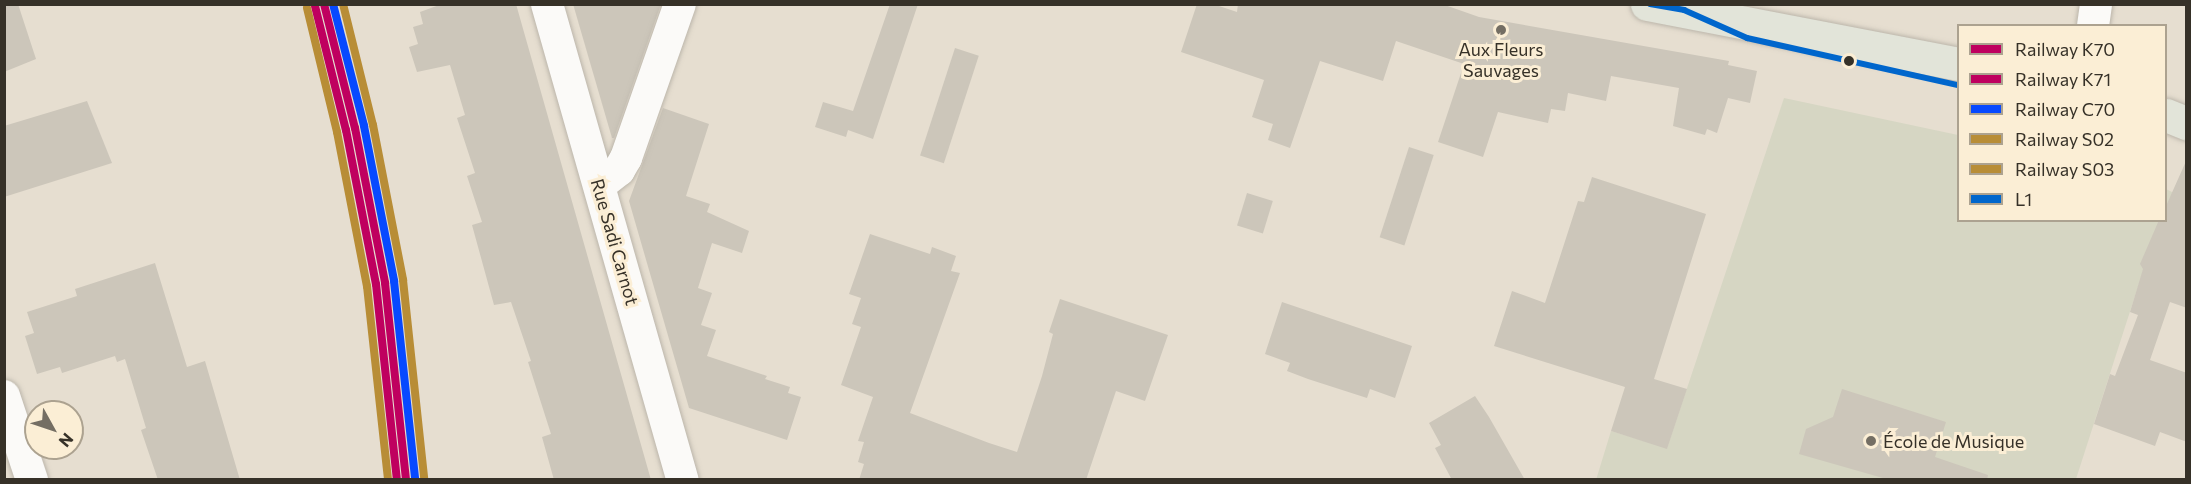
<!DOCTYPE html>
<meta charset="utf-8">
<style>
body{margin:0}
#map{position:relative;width:2191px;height:484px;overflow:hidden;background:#e6ded0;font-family:Commissioner,sans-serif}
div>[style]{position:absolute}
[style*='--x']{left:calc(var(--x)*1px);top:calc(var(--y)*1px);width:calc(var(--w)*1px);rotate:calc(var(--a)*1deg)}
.green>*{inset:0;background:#d6d6c3}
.building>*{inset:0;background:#ccc6ba;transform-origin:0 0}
.roads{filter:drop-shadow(0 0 2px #bcb6ab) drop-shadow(0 0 2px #bcb6ab)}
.minor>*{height:32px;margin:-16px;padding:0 16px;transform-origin:16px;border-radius:16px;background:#fbfaf8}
.major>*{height:33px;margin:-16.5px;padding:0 16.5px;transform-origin:16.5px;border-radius:16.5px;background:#e2e4d9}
.bus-1>*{height:6px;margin:-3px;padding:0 3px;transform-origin:3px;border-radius:3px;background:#06c}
.rail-1>*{height:8px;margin:-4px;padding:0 4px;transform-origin:4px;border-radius:4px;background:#bf005f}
.rail-2>*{height:8px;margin:-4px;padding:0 4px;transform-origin:4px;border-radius:4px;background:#bf005f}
.rail-3>*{height:8px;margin:-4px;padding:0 4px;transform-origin:4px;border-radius:4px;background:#0749ff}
.rail-4>*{height:8px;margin:-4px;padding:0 4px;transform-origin:4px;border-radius:4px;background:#b88d36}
.rail-5>*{height:8px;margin:-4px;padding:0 4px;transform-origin:4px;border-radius:4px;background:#b88d36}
.dots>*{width:16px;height:16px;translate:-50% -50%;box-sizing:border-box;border:3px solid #fbeed5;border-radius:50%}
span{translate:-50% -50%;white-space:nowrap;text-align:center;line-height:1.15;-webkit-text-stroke:6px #fbeed5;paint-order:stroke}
.poi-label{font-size:18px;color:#363128}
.left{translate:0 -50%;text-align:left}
.street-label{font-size:18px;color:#363128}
.frame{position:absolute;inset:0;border:6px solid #363128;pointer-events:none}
.legend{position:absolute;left:1957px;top:24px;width:210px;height:198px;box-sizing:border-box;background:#fbeed5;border:2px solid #aca290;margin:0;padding:8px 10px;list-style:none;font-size:18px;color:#363128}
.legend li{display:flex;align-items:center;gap:12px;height:30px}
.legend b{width:30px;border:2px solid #aca290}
.north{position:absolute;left:24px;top:400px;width:60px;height:60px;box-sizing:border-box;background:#fbeed5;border:2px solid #aca290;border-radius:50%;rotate:130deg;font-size:16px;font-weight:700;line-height:24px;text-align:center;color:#363128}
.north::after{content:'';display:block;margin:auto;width:21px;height:27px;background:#746e63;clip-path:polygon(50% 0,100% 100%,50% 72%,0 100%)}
</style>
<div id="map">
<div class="green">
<div style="clip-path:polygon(1784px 98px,1958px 135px,1958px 220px,2166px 220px,2166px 189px,2178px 195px,2144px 268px,2076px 479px,1596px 480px,1611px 431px,1667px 448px)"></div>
</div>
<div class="building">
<div style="clip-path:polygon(4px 4px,18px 4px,36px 59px,4px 72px)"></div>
<div style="clip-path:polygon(442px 4px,516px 4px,651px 480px,554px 480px,542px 437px,551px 434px,528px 362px,531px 361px,511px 302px,494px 305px,472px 225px,482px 222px,467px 176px,475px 173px,457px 118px,465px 115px,450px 65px,417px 72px,409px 47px,418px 44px,413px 27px,423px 24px,420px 12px)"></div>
<div style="clip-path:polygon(573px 4px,661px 4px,614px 138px,612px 138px)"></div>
<div style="clip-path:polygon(890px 4px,918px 4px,873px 139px,848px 130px,846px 137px,815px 127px,823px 102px,853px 111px)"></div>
<div style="clip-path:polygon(1197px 4px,1213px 4px,1237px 12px,1238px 4px,1442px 4px,1479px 17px,1729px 61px,1728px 65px,1757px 71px,1750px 103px,1728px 98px,1717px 133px,1707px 129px,1705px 135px,1673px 126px,1679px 88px,1611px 76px,1606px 101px,1568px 93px,1565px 111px,1551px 109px,1548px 123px,1498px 112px,1483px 157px,1438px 142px,1464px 64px,1396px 41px,1383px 81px,1320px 61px,1290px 148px,1268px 140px,1273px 124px,1252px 117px,1264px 80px,1181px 52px)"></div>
<div style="left:955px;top:48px;width:25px;height:113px;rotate:18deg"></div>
<div style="clip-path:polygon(87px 101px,112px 163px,4px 197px,4px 126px)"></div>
<div style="clip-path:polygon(663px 108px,709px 124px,686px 196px,710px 204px,707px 212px,749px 231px,742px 253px,712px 243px,698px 288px,712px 293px,701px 325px,716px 330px,707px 356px,767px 376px,765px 379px,790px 387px,788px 393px,801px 397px,787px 440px,689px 408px,629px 201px)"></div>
<div style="left:1409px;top:147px;width:26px;height:95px;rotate:18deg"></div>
<div style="clip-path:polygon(2187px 159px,2187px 308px,2170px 302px,2150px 360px,2187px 373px,2187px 442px,2160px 432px,2155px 446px,2094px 424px,2110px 374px,2115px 376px,2138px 315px,2130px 312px,2143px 269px,2140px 264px,2159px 220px,2166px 220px,2166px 206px)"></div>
<div style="clip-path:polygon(1592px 177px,1706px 214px,1654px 379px,1687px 389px,1667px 449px,1611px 431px,1625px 387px,1494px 346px,1512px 291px,1545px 303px,1578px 201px,1584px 202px)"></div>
<div style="left:1247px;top:193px;width:27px;height:34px;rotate:17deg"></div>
<div style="clip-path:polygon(870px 234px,930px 254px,932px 247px,956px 256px,951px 271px,960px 273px,910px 413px,989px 443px,1017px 452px,1042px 376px,1053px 334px,1049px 332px,1060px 299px,1168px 335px,1145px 401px,1116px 391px,1086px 480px,859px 480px,864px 464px,858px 462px,864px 442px,858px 441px,873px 397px,841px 385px,861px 327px,852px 324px,861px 298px,849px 294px)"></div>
<div style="clip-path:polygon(155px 263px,187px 367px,205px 361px,240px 480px,158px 480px,141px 430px,146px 428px,125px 359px,117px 362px,115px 356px,62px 373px,60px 367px,37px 374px,25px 336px,34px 333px,27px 312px,77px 296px,75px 289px)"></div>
<div style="clip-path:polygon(1282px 302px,1412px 346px,1395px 398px,1370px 389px,1367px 398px,1308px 379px,1287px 371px,1290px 363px,1265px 354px)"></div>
<div style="clip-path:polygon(1842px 389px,1946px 422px,1935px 457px,1988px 475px,1987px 480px,1890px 480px,1799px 454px,1806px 429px,1833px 417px)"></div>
<div style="clip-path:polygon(1475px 396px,1489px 417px,1525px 480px,1452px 480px,1435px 448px,1441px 445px,1429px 423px)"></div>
</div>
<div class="roads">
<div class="minor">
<div style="--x:547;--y:4;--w:495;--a:74.1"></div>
<div style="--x:2093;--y:26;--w:22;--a:-82"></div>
<div style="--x:600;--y:185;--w:24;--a:-38"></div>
<div style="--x:619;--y:170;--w:14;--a:-60"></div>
<div style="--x:626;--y:158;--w:163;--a:-70.7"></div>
<div style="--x:4;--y:396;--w:89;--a:71.6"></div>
</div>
<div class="major">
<div style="--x:1647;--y:4;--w:317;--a:10.9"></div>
<div style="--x:2166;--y:115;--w:22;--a:22"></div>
</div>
</div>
<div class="bus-1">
<div style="--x:1650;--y:4;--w:35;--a:10"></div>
<div style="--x:1684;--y:10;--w:69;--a:24"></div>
<div style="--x:1747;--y:38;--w:216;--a:12.6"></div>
</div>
<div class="rail-1">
<div style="--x:324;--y:4;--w:128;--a:76"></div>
<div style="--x:355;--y:128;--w:158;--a:79"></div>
<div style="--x:385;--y:283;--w:198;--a:83.9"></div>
</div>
<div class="rail-2">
<div style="--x:315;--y:6;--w:128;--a:76"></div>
<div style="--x:346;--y:130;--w:157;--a:79"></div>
<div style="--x:376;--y:284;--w:197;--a:83.9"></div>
</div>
<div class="rail-3">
<div style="--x:333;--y:4;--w:126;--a:75.7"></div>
<div style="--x:364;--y:126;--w:158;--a:79"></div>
<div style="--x:394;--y:281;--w:199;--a:83.9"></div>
</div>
<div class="rail-4">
<div style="--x:307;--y:8;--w:128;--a:76.4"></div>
<div style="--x:337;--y:132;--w:157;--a:79"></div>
<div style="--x:367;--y:286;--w:195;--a:83.8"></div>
</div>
<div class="rail-5">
<div style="--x:343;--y:4;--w:125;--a:76.1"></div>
<div style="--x:373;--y:125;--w:158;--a:79"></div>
<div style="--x:403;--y:280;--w:199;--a:83.9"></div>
</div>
<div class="dots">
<div style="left:1501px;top:30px;background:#746e63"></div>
<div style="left:1849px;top:61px;background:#363128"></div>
<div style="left:1871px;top:441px;background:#746e63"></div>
</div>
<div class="poi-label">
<span style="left:1501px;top:60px">Aux Fleurs<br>Sauvages</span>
<span class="left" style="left:1883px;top:441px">École de Musique</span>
</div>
<div class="street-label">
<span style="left:615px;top:242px;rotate:74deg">Rue Sadi Carnot</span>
</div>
<div class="frame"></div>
<ul class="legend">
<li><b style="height:8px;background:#bf005f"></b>Railway K70</li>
<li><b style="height:8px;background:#bf005f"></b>Railway K71</li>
<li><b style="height:8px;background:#0749ff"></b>Railway C70</li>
<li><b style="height:8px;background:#b88d36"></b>Railway S02</li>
<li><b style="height:8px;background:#b88d36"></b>Railway S03</li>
<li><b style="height:8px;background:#06c"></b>L1</li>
</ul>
<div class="north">N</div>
</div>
